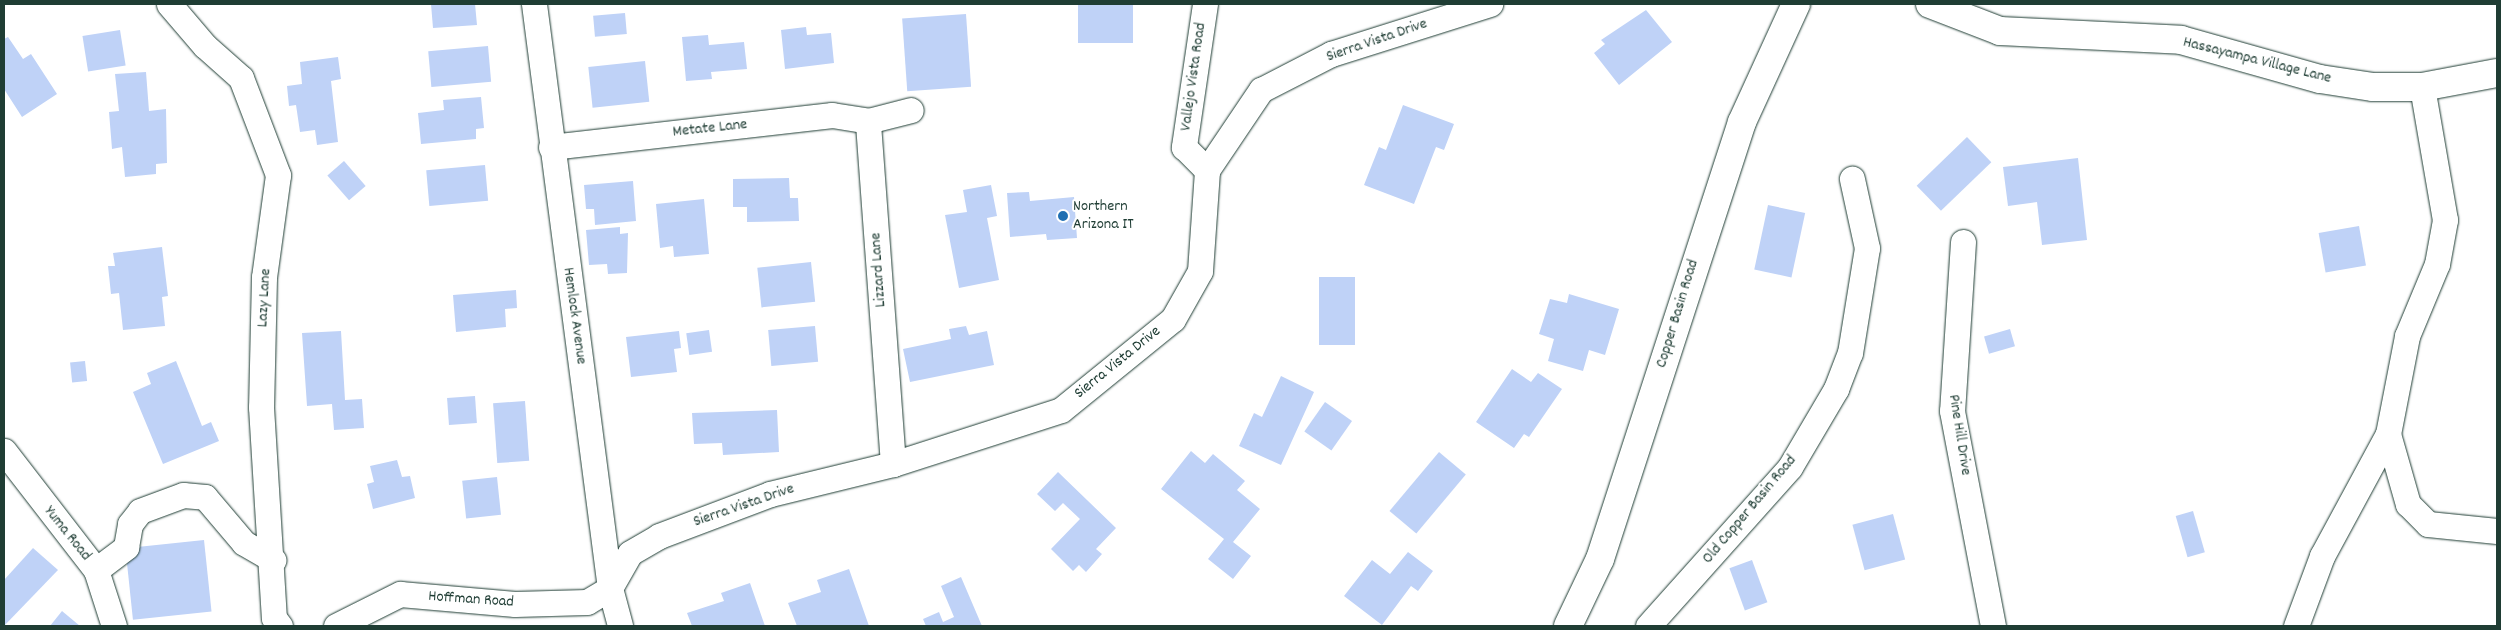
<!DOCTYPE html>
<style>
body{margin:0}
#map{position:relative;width:2501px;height:630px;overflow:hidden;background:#fff;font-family:Dekko,sans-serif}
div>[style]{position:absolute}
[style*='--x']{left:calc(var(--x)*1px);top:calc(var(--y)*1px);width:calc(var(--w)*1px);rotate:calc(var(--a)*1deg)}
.building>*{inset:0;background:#bfd2f7;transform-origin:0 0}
.roads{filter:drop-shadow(0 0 1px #1f3d34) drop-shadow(0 0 1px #1f3d34)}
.street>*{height:25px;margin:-12.5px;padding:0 12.5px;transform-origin:12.5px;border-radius:12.5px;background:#fff}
.secondary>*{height:28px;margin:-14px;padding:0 14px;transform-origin:14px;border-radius:14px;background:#fff}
.dots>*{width:14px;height:14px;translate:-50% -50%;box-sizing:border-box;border:2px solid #fff;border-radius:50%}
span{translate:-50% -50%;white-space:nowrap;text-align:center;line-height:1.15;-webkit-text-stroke:4px #fff;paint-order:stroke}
.street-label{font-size:16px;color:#1f3d34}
.poi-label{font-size:16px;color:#1f3d34}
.left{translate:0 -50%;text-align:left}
.frame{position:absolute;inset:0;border:5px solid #1f3d34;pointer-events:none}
</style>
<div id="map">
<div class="building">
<div style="clip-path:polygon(431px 4px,475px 4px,477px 25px,433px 28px)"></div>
<div style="left:1078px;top:4px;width:55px;height:39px"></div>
<div style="clip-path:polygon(1646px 10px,1672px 42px,1619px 85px,1594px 53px,1605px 44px,1601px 40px)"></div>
<div style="left:625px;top:13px;width:21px;height:32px;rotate:85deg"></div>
<div style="left:966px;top:14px;width:73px;height:64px;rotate:86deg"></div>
<div style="clip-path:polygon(806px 27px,807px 35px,831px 33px,834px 63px,785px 69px,781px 30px)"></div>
<div style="left:120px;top:30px;width:36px;height:38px;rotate:81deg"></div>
<div style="clip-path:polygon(708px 35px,709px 45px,744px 42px,747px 69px,711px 72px,712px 79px,686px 81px,682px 37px)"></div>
<div style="clip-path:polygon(8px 37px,23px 59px,31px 54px,57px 94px,22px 117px,4px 89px,4px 39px)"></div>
<div style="left:488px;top:46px;width:36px;height:60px;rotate:85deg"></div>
<div style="clip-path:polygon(338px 57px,341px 79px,331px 81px,338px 142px,317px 145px,315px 130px,300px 132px,296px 105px,289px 106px,287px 86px,302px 84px,300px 62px)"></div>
<div style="left:645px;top:61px;width:41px;height:57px;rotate:84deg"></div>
<div style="clip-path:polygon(146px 72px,149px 111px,166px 109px,167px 163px,156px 164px,156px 174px,125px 177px,122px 147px,112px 149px,109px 112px,119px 111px,115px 74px)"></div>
<div style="clip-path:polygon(481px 97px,484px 128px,476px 129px,476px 139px,421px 144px,418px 113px,444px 110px,443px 100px)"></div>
<div style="clip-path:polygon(1403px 105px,1454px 124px,1444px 150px,1436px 147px,1414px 204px,1364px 185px,1379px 147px,1386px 150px)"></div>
<div style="left:1967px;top:137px;width:35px;height:70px;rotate:46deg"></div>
<div style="clip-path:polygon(2078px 158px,2087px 240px,2042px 245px,2037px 202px,2008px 206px,2003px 167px)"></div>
<div style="left:344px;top:161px;width:33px;height:22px;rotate:49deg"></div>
<div style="left:485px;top:165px;width:36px;height:59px;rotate:85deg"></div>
<div style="clip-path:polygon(789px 178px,790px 198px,798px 198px,799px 221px,747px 222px,747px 207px,733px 207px,733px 179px)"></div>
<div style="clip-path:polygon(633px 181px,636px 221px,595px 225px,594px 209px,586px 209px,584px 185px)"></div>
<div style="clip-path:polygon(991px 185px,997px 216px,987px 218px,999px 280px,959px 288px,945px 215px,967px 212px,963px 190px)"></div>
<div style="clip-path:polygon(1029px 192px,1030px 201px,1074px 197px,1077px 238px,1047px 240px,1046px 234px,1010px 237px,1007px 193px)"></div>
<div style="clip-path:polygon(704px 199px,709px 254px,674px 257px,673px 246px,660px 248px,656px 204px)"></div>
<div style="left:1768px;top:205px;width:38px;height:66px;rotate:12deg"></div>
<div style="left:2359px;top:226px;width:40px;height:41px;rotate:80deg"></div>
<div style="clip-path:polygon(620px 227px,620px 234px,628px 233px,627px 273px,608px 274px,607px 264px,589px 265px,586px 230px)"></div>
<div style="clip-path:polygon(162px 247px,168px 296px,162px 297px,165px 326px,123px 330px,119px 293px,111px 294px,108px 266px,115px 266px,113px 253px)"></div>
<div style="left:811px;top:262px;width:40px;height:54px;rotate:84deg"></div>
<div style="left:1319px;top:277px;width:36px;height:68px"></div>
<div style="clip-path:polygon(516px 290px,517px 308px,505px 309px,506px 327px,456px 332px,453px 295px)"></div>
<div style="clip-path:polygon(1569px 294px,1619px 309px,1605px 355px,1589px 350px,1583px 371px,1548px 361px,1554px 339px,1539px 334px,1550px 299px,1567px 303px)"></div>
<div style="left:815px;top:326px;width:36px;height:47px;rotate:85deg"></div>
<div style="clip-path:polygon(966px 326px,969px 335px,987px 331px,994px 365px,910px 382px,903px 349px,951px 339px,949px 329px)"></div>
<div style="left:2010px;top:329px;width:18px;height:27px;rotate:74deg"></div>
<div style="left:709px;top:330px;width:22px;height:23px;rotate:82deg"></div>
<div style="clip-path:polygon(341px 331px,345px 400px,362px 399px,364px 428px,334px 430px,332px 404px,307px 406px,302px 333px)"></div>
<div style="clip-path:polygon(679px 331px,681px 348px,674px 349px,677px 372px,631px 377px,626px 337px)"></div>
<div style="left:85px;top:361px;width:20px;height:15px;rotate:84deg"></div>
<div style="clip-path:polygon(176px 361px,202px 426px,211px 422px,219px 441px,163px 464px,133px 392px,151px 384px,147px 373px)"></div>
<div style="clip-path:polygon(1512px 369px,1531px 382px,1538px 373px,1562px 389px,1529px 437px,1524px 434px,1514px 448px,1476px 422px)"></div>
<div style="clip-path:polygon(1281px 376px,1314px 392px,1281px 465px,1239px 446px,1254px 413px,1262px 417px)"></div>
<div style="left:475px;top:396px;width:27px;height:28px;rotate:86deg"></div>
<div style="left:525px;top:401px;width:60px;height:32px;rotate:86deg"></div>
<div style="left:1325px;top:402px;width:33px;height:36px;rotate:35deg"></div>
<div style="clip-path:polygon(777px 410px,779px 452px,723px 455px,722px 443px,694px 444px,692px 413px)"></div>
<div style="clip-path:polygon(1191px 451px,1205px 463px,1213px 454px,1245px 481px,1237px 490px,1260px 509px,1233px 542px,1251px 556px,1233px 579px,1208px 559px,1224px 539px,1161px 489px)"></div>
<div style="left:1439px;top:452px;width:35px;height:77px;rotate:40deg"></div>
<div style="clip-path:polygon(397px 460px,402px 477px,410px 476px,415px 498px,373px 509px,367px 484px,374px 482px,370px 466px)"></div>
<div style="clip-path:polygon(1058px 472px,1116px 528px,1096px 549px,1102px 554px,1086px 572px,1079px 565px,1073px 571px,1051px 549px,1080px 519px,1063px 503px,1055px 511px,1037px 494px)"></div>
<div style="left:497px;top:477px;width:38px;height:35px;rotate:84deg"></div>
<div style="left:2193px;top:511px;width:43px;height:18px;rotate:74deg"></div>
<div style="left:1893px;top:514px;width:47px;height:42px;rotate:75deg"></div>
<div style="left:204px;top:540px;width:72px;height:79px;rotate:84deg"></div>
<div style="clip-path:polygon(33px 548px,58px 570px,4px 626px,4px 580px)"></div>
<div style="clip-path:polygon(1408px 552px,1433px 571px,1418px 591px,1411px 586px,1382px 625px,1344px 596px,1372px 560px,1390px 574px)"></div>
<div style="left:1752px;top:560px;width:45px;height:24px;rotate:70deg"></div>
<div style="clip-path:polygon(849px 569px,869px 626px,797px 626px,788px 603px,821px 592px,817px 580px)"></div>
<div style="clip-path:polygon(961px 577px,982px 626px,926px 626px,923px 619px,939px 612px,943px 622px,954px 617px,941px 586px)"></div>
<div style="clip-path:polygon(750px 583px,765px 626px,692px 626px,687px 613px,724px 601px,721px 593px)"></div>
<div style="clip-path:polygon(62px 611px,80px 626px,50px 626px)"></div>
</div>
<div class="roads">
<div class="street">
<div style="--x:169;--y:4;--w:55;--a:49.4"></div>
<div style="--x:205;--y:46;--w:48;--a:41.6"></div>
<div style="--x:241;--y:78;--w:104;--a:69.1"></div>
<div style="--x:278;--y:175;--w:103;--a:97.8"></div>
<div style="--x:264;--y:277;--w:130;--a:91.3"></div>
<div style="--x:261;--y:407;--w:211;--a:86.5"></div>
<div style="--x:274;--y:618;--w:10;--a:53"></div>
<div style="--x:534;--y:4;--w:589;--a:82.59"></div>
<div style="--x:610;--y:588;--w:39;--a:75"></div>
<div style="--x:1205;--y:4;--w:145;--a:98.4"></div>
<div style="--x:1184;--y:147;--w:33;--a:45"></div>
<div style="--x:551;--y:147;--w:283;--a:-6.5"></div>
<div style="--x:832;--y:115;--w:36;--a:9"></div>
<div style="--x:1963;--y:242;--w:169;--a:93.7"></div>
<div style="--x:1952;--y:411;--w:219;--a:79.2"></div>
<div style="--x:2388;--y:434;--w:73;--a:74.1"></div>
<div style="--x:2408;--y:504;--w:28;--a:45"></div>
<div style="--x:2428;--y:524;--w:69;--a:5.8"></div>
<div style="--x:4;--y:451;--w:150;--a:52.3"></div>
<div style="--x:96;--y:570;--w:59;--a:72.2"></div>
<div style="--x:893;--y:464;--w:344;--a:-94.2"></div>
<div style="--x:868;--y:121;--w:44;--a:-14.3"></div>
<div style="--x:96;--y:570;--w:38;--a:-37"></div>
<div style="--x:126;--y:547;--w:23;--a:-80"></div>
<div style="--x:130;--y:524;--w:16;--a:-52"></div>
<div style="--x:140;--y:511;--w:46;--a:-20.4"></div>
<div style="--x:183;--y:495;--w:22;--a:5"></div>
<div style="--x:205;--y:497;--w:60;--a:49.7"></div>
<div style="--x:244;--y:543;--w:34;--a:30"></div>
<div style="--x:336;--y:626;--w:72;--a:-26.6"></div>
<div style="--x:400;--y:594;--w:115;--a:5"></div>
<div style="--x:515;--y:604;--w:72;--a:-1.6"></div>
<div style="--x:587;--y:602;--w:27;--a:-31"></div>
<div style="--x:610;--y:588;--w:40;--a:-60.3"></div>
<div style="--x:630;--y:553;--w:34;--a:-30"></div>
<div style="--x:659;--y:536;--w:119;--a:-20.7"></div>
<div style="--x:770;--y:494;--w:127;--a:-13.7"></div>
<div style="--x:893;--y:464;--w:176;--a:-17.8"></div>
<div style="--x:1061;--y:410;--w:144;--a:-39.1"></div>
<div style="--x:1173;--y:319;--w:55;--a:-60.6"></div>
<div style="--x:1200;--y:271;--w:101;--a:-86"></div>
<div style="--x:1207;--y:170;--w:97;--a:-56"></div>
<div style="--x:1261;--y:90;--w:79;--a:-27.2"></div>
<div style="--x:1331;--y:54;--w:167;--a:-17.5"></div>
<div style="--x:1648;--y:626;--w:213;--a:-48.2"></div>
<div style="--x:1790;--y:467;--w:91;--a:-59.5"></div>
<div style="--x:1836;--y:389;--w:39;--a:-69"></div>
<div style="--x:1850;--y:353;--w:106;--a:-80.8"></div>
<div style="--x:1867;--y:248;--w:71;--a:-102.3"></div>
<div style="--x:2296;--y:626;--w:75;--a:-69.6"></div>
<div style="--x:2322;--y:556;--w:139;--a:-61.6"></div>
<div style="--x:2388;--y:434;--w:100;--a:-79"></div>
<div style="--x:2407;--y:336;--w:78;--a:-67.4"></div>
<div style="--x:2437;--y:264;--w:45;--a:-79.7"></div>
<div style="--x:2445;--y:220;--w:135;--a:-99.8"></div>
</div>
<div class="secondary">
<div style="--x:1930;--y:4;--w:75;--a:21.1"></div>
<div style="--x:2000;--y:31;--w:181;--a:2.8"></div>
<div style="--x:2181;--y:40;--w:144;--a:15.7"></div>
<div style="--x:2320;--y:79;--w:54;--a:8.6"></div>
<div style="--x:2373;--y:87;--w:49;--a:0"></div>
<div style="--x:2422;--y:87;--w:76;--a:-10.6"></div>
<div style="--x:1568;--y:626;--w:74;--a:-64.5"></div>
<div style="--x:1600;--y:559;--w:459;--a:-72"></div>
<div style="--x:1742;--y:122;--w:130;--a:-65.4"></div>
</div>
</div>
<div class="dots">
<div style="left:1063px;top:216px;background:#1f6fb2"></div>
</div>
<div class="street-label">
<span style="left:1377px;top:41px;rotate:-19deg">Sierra Vista Drive</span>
<span style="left:2257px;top:61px;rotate:14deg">Hassayampa Village Lane</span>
<span style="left:1194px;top:77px;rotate:-82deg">Vallejo Vista Road</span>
<span style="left:710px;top:129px;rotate:-6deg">Metate Lane</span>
<span style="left:879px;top:270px;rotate:-94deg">Lizzard Lane</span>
<span style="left:265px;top:298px;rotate:-87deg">Lazy Lane</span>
<span style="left:1678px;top:314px;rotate:-73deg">Copper Basin Road</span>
<span style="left:574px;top:316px;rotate:82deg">Hemlock Avenue</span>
<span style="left:1118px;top:363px;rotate:-39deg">Sierra Vista Drive</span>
<span style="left:1959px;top:435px;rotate:81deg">Pine Hill Drive</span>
<span style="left:744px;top:506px;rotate:-19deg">Sierra Vista Drive</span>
<span style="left:1750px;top:510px;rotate:-50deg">Old Copper Basin Road</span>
<span style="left:67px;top:534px;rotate:51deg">Yuma Road</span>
<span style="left:471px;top:600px;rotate:4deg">Hoffman Road</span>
</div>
<div class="poi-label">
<span class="left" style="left:1073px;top:216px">Northern<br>Arizona IT</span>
</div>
<div class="frame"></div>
</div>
